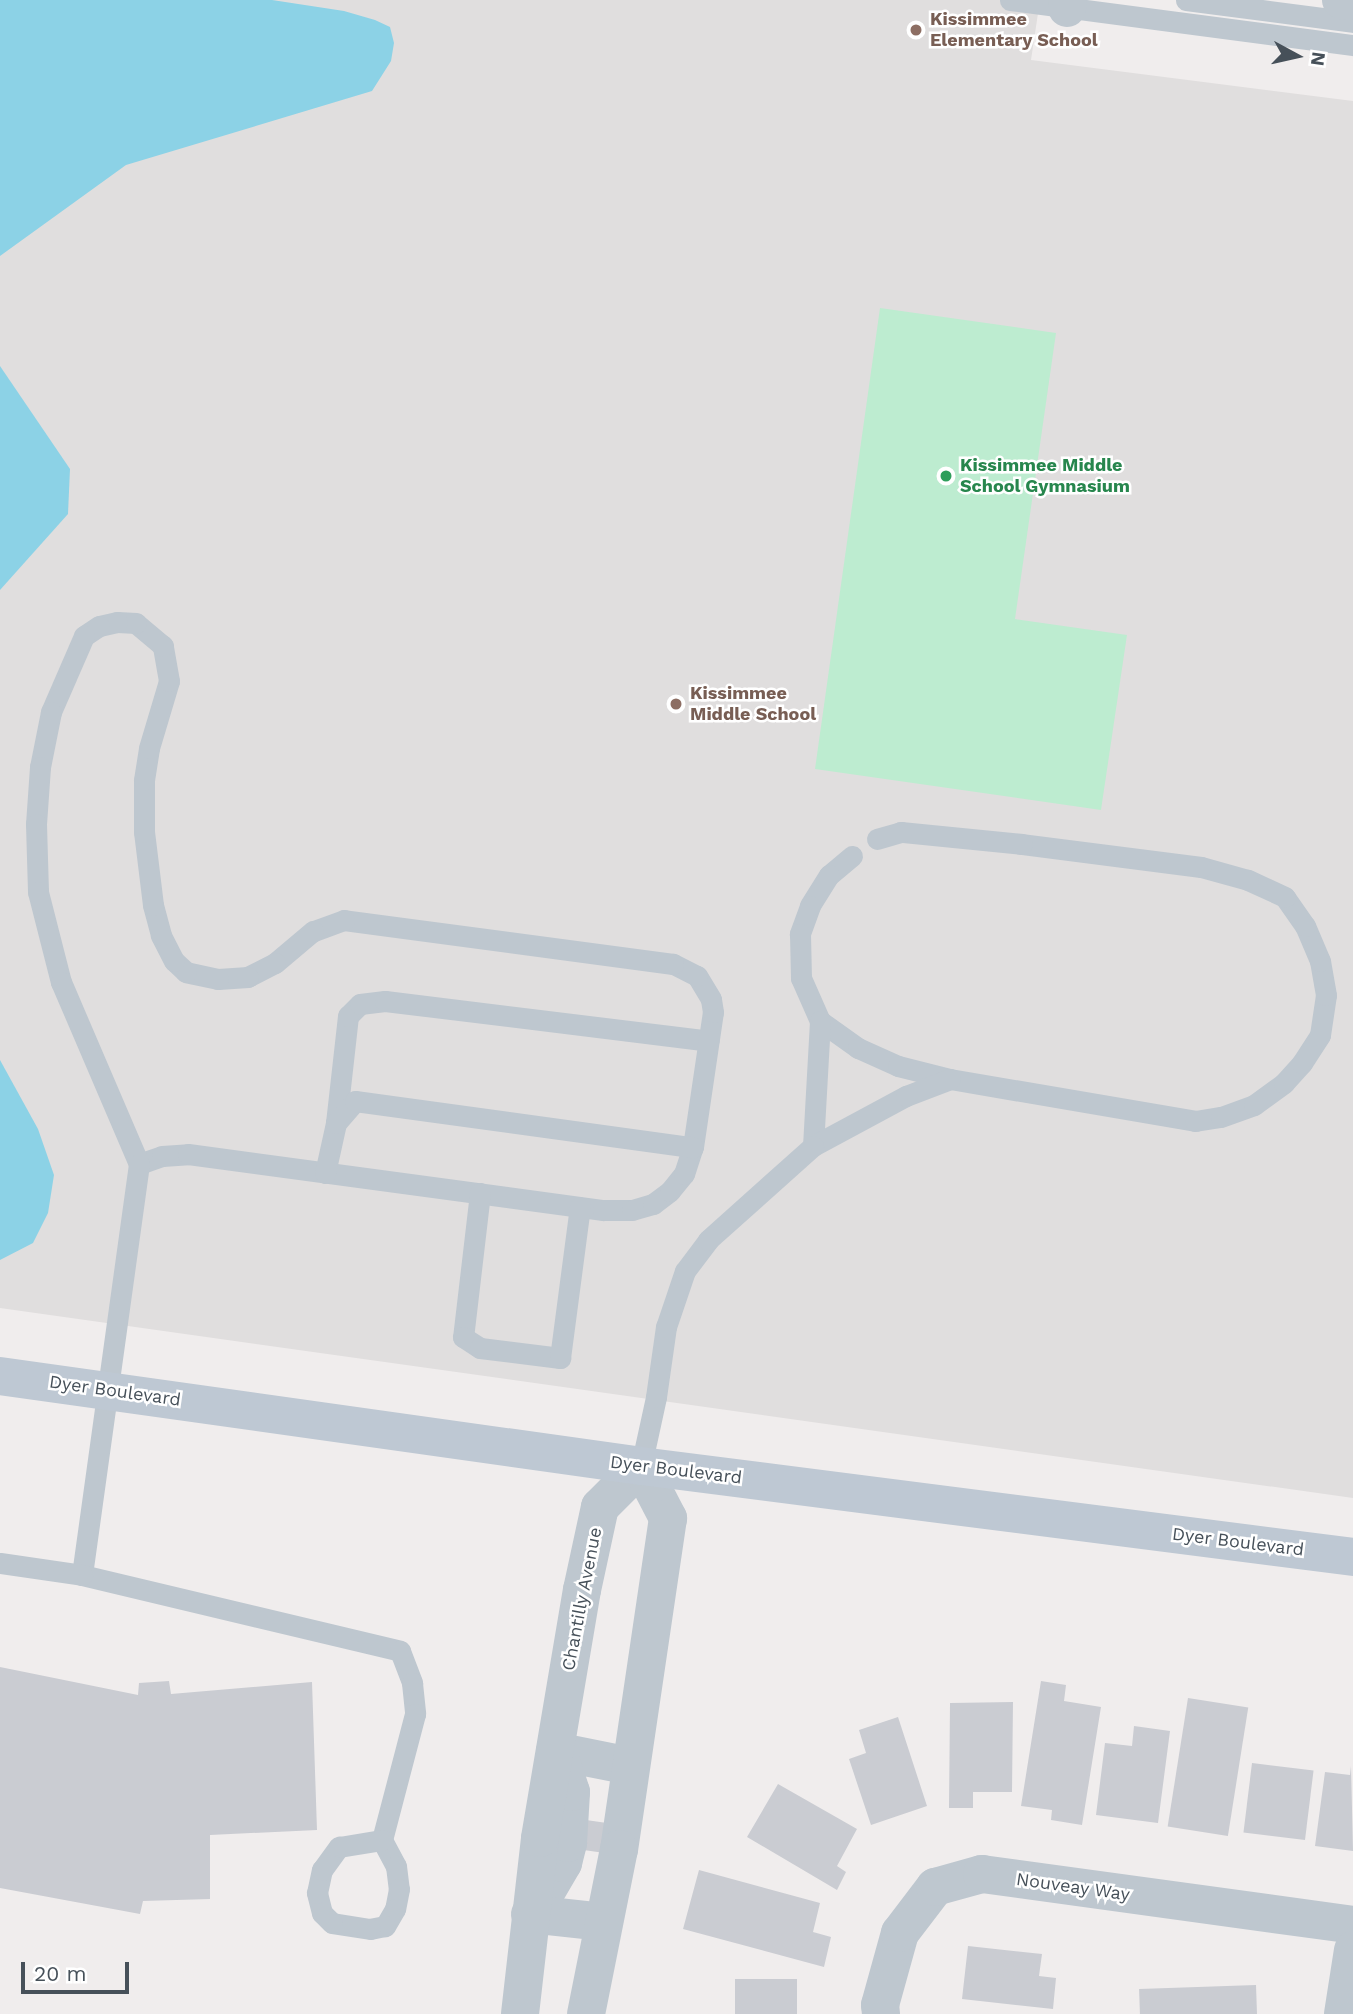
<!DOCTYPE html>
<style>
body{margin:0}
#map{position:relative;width:1353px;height:2014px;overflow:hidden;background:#f0eded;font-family:"Work Sans",sans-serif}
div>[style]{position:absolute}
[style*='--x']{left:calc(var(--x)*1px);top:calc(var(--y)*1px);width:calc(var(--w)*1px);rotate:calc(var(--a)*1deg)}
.education>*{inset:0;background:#e0dede}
.green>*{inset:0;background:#bdecd0}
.water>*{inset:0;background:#8cd2e6}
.building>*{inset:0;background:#caccd2;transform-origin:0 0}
.lane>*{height:21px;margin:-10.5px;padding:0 10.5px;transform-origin:10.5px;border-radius:10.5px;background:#bec7cf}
.street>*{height:38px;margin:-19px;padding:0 19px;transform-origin:19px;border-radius:19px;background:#bec7cf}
.secondary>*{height:38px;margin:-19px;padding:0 19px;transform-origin:19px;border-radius:19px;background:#bec8d3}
.dots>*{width:19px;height:19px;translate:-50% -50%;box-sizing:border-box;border:4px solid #fff;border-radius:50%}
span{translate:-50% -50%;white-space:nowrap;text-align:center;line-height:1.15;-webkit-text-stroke:5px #fff;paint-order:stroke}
.education-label{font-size:18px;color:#785e54;font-weight:700}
.left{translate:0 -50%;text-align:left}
.leisure-label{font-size:18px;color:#27864d;font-weight:700}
.street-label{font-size:18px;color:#465059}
.north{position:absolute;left:1262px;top:21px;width:70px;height:70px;-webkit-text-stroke:5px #fff;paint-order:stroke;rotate:98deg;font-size:19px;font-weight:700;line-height:28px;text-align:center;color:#465059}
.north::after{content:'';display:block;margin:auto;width:24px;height:32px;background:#465059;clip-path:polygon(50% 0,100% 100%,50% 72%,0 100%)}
.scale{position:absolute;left:21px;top:1962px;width:108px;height:32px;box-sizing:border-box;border:4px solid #465059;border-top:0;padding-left:9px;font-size:21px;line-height:24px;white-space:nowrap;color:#465059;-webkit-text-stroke:5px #fff;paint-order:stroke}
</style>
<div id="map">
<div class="education">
<div style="clip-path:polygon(0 0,1040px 0,1031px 60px,1353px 101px,1353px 1498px,0 1308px)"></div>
</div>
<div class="green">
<div style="clip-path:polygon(880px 308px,1056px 333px,1015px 619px,1127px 635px,1101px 810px,815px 769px)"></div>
</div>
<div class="water">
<div style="clip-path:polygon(0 0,272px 0,344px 11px,375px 20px,390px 27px,394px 43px,391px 61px,372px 91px,126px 165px,0 256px)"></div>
<div style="clip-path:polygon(0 366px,70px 469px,68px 514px,0 590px)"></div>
<div style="clip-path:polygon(0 1060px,38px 1129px,54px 1175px,48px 1213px,33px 1243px,0 1260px)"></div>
</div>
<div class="building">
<div style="clip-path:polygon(0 1667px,138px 1695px,139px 1683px,169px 1681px,171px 1694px,312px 1682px,317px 1830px,210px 1835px,210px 1899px,143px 1901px,140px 1914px,0 1888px)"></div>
<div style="clip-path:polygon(1041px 1681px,1066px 1685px,1064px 1701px,1101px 1707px,1082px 1825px,1051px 1820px,1052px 1810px,1021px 1806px)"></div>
<div style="left:1188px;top:1698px;width:61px;height:130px;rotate:9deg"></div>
<div style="clip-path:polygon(1013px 1702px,1012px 1792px,973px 1792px,973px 1808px,949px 1808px,950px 1703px)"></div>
<div style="clip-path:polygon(898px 1717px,927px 1806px,871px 1825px,849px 1759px,866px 1753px,859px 1730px)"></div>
<div style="clip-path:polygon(1134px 1726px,1170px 1731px,1158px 1823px,1096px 1815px,1105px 1743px,1132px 1746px)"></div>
<div style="left:1252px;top:1763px;width:62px;height:70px;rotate:7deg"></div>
<div style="clip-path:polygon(1351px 1766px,1353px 1851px,1315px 1846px,1325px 1772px,1350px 1775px)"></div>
<div style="clip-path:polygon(778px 1784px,857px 1829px,837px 1866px,846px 1872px,837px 1890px,747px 1837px)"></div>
<div style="left:579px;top:1819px;width:30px;height:30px;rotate:8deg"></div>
<div style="clip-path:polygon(699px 1870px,820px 1903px,813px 1932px,831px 1937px,824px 1967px,683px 1929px)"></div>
<div style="clip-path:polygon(968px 1946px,1042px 1954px,1039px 1976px,1056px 1978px,1053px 2009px,962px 1999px)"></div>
<div style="left:735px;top:1979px;width:62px;height:35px"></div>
<div style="left:1256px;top:1985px;width:29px;height:117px;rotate:88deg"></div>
</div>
<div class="lane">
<div style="--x:1010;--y:0;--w:346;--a:7.5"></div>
<div style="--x:1186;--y:0;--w:168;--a:7.5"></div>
<div style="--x:852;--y:856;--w:30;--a:140"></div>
<div style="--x:829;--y:875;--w:36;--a:122"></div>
<div style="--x:810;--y:906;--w:30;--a:110"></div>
<div style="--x:800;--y:934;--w:44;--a:88.7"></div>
<div style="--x:801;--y:978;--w:47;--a:66.2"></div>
<div style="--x:820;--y:1021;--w:47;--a:35.4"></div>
<div style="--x:858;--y:1048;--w:44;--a:24.2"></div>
<div style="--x:898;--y:1066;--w:54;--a:14"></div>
<div style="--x:950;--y:1079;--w:249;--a:9.7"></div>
<div style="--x:1195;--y:1121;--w:26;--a:-9"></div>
<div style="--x:1221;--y:1117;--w:35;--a:-20"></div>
<div style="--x:1254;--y:1105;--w:37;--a:-36"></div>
<div style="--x:1284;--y:1083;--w:27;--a:-48"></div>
<div style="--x:1302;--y:1063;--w:33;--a:-57"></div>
<div style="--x:1320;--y:1035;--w:40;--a:-81.5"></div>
<div style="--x:1326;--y:995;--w:35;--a:-100"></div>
<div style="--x:1320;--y:961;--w:38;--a:-113"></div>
<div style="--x:1305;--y:926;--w:35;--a:-125"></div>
<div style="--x:1285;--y:897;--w:41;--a:-155.3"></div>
<div style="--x:1248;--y:880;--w:49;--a:-164.5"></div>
<div style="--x:1201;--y:867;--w:180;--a:-172.7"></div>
<div style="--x:1022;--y:844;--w:122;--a:-174.3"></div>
<div style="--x:901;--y:832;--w:25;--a:164"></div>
<div style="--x:820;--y:1021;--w:125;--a:93.2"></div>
<div style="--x:813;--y:1146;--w:106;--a:-28.3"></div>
<div style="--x:906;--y:1096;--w:47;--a:-21.1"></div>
<div style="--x:336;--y:1123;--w:108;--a:-83.6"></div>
<div style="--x:348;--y:1016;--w:17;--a:-45"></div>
<div style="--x:360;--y:1004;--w:25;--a:-7"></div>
<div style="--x:385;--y:1001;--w:326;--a:7"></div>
<div style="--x:139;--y:1164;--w:24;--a:-19"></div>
<div style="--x:162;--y:1156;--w:26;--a:-4"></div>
<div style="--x:188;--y:1154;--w:419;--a:7.7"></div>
<div style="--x:603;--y:1210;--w:29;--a:0"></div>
<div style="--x:632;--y:1210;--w:22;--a:-16"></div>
<div style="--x:653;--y:1204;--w:21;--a:-37"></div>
<div style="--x:670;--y:1191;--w:22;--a:-51"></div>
<div style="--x:684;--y:1174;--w:28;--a:-72"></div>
<div style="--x:693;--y:1147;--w:136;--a:-81.6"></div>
<div style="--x:713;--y:1012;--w:13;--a:-99"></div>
<div style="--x:711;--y:999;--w:27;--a:-121"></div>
<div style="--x:697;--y:976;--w:27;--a:-153"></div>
<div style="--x:673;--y:964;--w:332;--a:-172.4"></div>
<div style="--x:344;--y:920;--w:33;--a:160"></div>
<div style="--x:313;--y:931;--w:50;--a:139.9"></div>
<div style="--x:275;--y:963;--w:30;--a:153"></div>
<div style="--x:248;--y:977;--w:30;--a:176"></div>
<div style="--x:218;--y:979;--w:33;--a:-168"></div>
<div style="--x:186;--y:972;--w:16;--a:-137"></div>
<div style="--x:174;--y:961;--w:29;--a:-117"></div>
<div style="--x:161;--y:935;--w:31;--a:-105"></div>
<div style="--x:153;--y:905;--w:74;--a:-97"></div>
<div style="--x:144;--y:832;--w:52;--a:-90"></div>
<div style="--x:144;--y:780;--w:32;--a:-81"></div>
<div style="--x:149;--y:748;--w:70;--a:-73.4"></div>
<div style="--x:169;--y:681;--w:36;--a:-100"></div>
<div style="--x:163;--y:646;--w:35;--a:-140"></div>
<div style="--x:136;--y:623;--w:19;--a:-177"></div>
<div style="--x:117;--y:622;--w:18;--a:167"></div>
<div style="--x:99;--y:626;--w:18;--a:146"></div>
<div style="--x:84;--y:636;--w:83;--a:113.5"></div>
<div style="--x:51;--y:712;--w:56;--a:101.3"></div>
<div style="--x:40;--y:767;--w:57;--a:94"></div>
<div style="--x:36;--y:824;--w:68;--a:88.3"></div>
<div style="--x:38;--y:892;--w:93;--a:75.7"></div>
<div style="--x:61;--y:982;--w:198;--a:66.8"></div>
<div style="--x:139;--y:1164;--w:415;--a:97.9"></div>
<div style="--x:82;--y:1575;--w:327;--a:13.4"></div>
<div style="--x:400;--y:1651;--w:34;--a:69"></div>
<div style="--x:412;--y:1683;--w:31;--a:84"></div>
<div style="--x:415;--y:1714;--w:130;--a:104.7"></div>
<div style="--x:382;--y:1840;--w:30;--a:62"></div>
<div style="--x:396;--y:1866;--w:23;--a:83"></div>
<div style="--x:399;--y:1889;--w:20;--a:101"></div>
<div style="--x:395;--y:1909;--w:20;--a:120"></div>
<div style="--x:385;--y:1926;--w:15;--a:169"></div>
<div style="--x:370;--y:1929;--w:38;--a:-171"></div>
<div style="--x:332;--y:1923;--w:14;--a:-135"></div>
<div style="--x:322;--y:1913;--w:21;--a:-104"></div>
<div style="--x:317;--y:1893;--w:24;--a:-78"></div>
<div style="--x:322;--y:1870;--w:29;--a:-54"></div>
<div style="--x:339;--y:1847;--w:44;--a:-9.2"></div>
<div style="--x:325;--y:1173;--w:51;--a:-77.6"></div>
<div style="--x:336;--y:1123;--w:29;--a:-49"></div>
<div style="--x:355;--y:1101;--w:341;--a:7.8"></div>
<div style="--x:480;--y:1193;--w:145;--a:96.7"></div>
<div style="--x:463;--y:1337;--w:20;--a:33"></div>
<div style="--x:480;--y:1348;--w:81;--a:7.1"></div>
<div style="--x:560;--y:1358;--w:152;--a:-82.5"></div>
<div style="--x:641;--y:1466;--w:71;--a:-77.7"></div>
<div style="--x:656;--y:1397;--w:71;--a:-81.9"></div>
<div style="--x:666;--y:1327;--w:59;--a:-71.3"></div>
<div style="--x:685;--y:1271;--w:39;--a:-53"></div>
<div style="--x:708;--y:1240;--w:141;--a:-41.8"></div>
<div style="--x:0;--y:1563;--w:83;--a:8.3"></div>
</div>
<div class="street">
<div style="--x:1341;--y:0;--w:12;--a:9"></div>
<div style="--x:1067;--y:8;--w:8;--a:-83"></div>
<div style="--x:555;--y:1751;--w:76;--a:11.3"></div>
<div style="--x:542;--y:1899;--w:42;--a:-59.7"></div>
<div style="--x:563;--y:1863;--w:21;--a:-76"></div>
<div style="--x:568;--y:1843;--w:51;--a:-86.6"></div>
<div style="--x:571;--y:1792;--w:28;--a:-108"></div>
<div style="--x:530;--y:1914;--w:74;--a:6.2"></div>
<div style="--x:520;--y:2014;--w:177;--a:-83.5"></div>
<div style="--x:540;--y:1838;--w:252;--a:-80.4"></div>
<div style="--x:582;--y:1590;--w:85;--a:-77.8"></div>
<div style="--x:600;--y:1507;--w:58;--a:-45"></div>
<div style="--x:641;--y:1466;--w:59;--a:62.6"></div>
<div style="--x:668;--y:1518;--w:335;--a:98.4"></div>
<div style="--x:619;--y:1849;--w:168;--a:101.3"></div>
<div style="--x:881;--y:2014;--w:9;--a:-96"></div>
<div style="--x:880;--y:2005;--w:75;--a:-74.5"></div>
<div style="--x:900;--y:1933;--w:58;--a:-52.7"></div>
<div style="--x:935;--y:1887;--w:49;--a:-15.5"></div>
<div style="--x:982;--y:1874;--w:374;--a:7.8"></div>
<div style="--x:1343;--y:2014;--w:65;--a:-81.1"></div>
</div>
<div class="secondary">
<div style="--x:0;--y:1376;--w:647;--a:7.99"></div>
<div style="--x:641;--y:1466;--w:718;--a:7.28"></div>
</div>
<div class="dots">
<div style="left:916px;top:30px;background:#8d6e63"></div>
<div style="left:946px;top:476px;background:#2e9e5b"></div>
<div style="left:676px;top:704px;background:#8d6e63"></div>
</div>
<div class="education-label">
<span class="left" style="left:930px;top:30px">Kissimmee<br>Elementary School</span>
<span class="left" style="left:690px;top:704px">Kissimmee<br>Middle School</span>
</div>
<div class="leisure-label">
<span class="left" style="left:960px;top:476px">Kissimmee Middle<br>School Gymnasium</span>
</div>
<div class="street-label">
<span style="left:115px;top:1391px;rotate:8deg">Dyer Boulevard</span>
<span style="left:676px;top:1470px;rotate:7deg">Dyer Boulevard</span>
<span style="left:1238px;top:1542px;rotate:7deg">Dyer Boulevard</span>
<span style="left:582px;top:1599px;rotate:-79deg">Chantilly Avenue</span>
<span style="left:1073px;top:1887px;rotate:8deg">Nouveay Way</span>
</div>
<div class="north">N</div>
<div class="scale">20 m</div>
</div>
